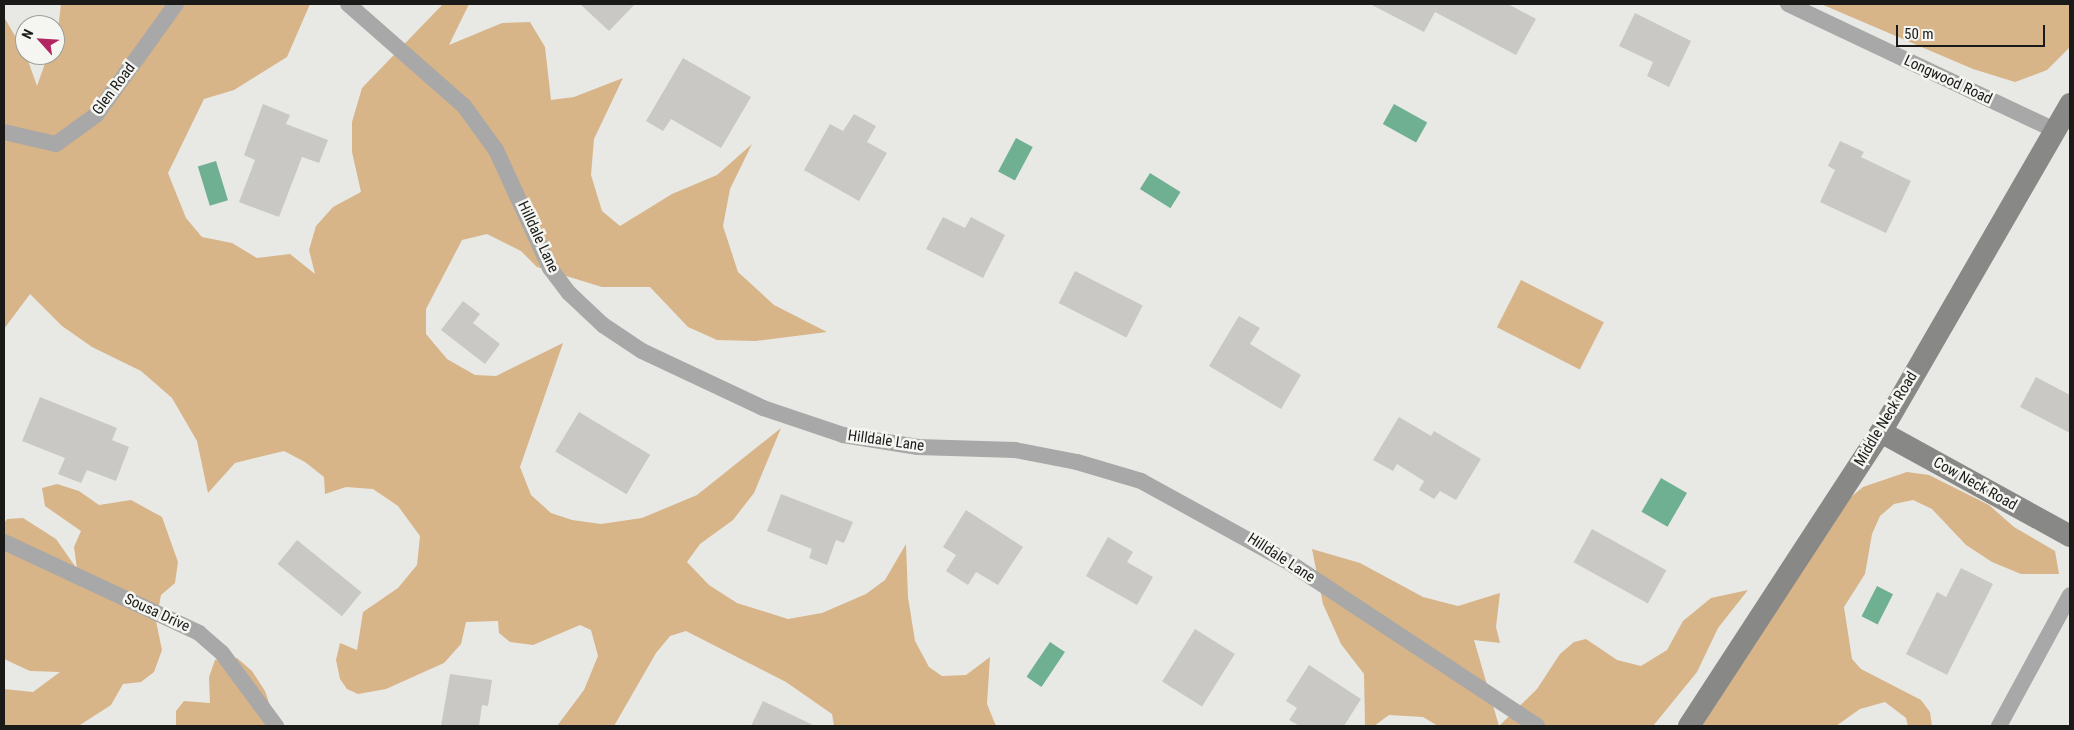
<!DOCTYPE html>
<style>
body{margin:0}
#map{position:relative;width:2074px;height:730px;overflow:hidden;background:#e8e9e5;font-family:"Roboto Condensed",sans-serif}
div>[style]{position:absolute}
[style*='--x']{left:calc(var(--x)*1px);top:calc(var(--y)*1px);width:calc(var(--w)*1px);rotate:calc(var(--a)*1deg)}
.green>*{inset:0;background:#d8b489;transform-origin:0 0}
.water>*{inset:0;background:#6fb093;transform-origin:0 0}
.building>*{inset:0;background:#c9c8c4;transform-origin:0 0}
.minor>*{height:16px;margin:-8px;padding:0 8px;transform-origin:8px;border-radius:8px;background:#a7a8a7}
.secondary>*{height:22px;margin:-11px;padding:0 11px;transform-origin:11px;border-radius:11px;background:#888987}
span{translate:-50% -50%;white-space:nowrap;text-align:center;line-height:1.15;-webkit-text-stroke:5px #f5f6f2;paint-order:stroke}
.street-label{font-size:15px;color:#1a1a19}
.frame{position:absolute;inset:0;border:5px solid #1a1a19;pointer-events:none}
.north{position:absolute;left:15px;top:15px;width:50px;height:50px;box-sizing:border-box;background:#f5f6f2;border:1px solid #9d9e9b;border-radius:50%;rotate:296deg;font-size:14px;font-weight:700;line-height:20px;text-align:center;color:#1a1a19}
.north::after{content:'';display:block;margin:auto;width:18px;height:22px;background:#b12561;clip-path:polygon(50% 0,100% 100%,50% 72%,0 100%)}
.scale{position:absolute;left:1896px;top:25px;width:149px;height:22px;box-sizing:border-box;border:2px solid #1a1a19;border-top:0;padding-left:6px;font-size:15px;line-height:18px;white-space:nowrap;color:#1a1a19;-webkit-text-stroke:4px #f5f6f2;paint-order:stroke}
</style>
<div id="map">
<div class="green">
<div style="clip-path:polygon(61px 4px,310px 4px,287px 57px,234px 90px,204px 99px,168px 173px,186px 218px,202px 237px,232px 243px,257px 258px,290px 254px,315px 274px,309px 250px,316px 226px,333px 207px,361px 192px,352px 152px,352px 122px,362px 88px,443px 4px,469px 4px,449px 45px,502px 23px,530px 22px,545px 47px,551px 100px,574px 97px,623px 78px,594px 139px,591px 175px,602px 211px,620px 226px,672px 194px,717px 175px,752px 144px,730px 189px,723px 226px,738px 272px,774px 305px,827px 332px,755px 341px,717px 340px,688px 327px,650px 287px,602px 287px,537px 267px,521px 251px,487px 234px,462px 240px,426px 309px,426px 334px,447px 359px,475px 375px,496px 376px,563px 343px,520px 467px,531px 495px,551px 513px,572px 520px,601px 524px,642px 518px,697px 495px,781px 428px,754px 493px,733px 520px,700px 544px,687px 562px,709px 585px,737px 603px,788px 619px,822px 613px,866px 594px,885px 580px,906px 544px,908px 597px,915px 641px,929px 667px,942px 676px,966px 675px,990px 657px,987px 704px,996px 726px,834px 726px,832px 714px,786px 682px,686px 631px,670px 636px,656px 653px,614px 726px,557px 726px,584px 690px,598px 656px,591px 630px,580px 625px,533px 645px,510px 642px,499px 633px,498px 621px,466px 622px,461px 644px,444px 663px,386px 689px,358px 694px,347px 689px,340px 679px,336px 660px,340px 643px,357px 650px,363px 612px,398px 588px,417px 565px,420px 536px,398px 506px,373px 489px,346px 487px,325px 494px,324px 477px,305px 462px,284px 451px,235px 463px,208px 493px,197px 441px,172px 398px,141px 371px,92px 347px,62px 326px,30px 294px,4px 329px,4px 17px,26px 55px,37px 86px,48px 55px,55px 55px)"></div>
<div style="clip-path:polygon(1821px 4px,2070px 4px,2070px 47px,2047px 70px,2015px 82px,1973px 69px)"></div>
<div style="left:1521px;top:280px;width:93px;height:53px;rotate:27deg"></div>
<div style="clip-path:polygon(1907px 472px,1929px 475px,1989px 505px,2014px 527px,2055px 551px,2059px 574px,2021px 574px,1992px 562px,1966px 545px,1932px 509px,1913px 500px,1894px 504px,1880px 516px,1872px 534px,1865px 574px,1844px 607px,1852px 659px,1861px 669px,1921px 700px,1930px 712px,1932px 726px,1908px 726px,1906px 718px,1885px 702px,1860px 709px,1836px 726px,1702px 726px,1845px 502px,1863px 487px)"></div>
<div style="clip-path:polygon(57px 484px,79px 491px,99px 505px,131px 500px,162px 517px,178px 562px,175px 583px,161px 595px,156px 621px,162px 650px,154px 672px,141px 682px,123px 684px,111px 705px,80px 725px,4px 726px,4px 689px,33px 692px,60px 672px,30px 671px,4px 659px,4px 523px,7px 519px,23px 518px,56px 539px,77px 569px,74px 547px,81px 531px,45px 506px,42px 488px)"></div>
<div style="clip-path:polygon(1312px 549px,1360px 563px,1423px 597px,1458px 606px,1500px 593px,1496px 627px,1500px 643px,1474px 640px,1499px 726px,1537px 689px,1560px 654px,1574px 642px,1586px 639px,1617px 660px,1641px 666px,1667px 650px,1683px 621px,1711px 598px,1748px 590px,1718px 628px,1697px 672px,1653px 726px,1438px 726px,1423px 717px,1389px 715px,1374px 726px,1365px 726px,1364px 674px,1341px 644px,1323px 604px)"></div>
<div style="clip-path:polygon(237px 658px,252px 671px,265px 691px,277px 726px,176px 726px,176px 711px,184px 701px,210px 703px,209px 677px,215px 660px)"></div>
</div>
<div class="water">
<div style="left:1394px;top:104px;width:38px;height:23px;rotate:29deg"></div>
<div style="left:1016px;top:138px;width:19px;height:38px;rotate:28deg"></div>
<div style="left:216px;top:161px;width:41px;height:19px;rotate:73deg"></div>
<div style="left:1150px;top:173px;width:36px;height:19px;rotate:32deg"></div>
<div style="left:1661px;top:478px;width:30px;height:39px;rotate:30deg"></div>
<div style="left:1877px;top:586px;width:18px;height:34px;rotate:27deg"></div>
<div style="left:1050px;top:642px;width:18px;height:42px;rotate:34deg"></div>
</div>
<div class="building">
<div style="clip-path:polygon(580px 4px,635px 4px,609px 31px)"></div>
<div style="clip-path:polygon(1370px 4px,1508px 4px,1536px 19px,1516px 55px,1435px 12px,1424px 32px)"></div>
<div style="clip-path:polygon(1635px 13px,1691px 41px,1669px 87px,1647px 76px,1653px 62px,1619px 46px)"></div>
<div style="clip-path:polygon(683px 58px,751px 97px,721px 148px,671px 119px,663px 131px,646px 121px)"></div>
<div style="clip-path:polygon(263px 104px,290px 115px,286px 124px,328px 140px,319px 163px,302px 157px,279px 217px,239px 202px,255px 160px,244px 155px)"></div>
<div style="clip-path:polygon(854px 114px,876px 126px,867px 142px,887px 153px,859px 201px,804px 170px,830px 124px,843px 131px)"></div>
<div style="clip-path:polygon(1840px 141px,1864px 152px,1861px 157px,1911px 181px,1886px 233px,1820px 202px,1835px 170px,1828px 166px)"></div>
<div style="clip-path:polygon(943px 217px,965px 228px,971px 217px,1005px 235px,983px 278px,926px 249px)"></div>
<div style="left:1075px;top:271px;width:76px;height:36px;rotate:27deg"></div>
<div style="clip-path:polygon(463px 301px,480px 314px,473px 323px,500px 344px,485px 364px,441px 330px)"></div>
<div style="clip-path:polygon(1239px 316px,1260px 328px,1250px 344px,1301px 375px,1281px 409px,1209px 366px)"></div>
<div style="clip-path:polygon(2036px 377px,2070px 395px,2070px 433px,2020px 407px)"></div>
<div style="clip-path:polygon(40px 397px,117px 428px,112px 440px,129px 447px,116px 481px,87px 470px,81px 483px,58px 474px,65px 458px,22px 441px)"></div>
<div style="left:579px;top:412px;width:83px;height:46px;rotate:31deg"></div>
<div style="clip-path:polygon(1399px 417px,1431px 436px,1434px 431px,1481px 459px,1456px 500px,1440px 491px,1434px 499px,1419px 490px,1424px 481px,1397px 464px,1393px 471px,1373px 460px)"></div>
<div style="clip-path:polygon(781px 494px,853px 522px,844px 543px,836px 540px,827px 565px,809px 558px,812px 549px,767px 531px)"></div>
<div style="clip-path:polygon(966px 510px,1023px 547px,998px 585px,976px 572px,968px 585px,946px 571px,956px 555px,943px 547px)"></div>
<div style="left:1592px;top:529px;width:85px;height:38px;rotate:29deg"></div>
<div style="clip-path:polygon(1108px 537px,1133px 552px,1127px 562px,1153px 577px,1137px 605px,1086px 576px)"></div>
<div style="left:297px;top:540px;width:83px;height:31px;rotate:39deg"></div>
<div style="clip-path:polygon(1961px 568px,1993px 584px,1947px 675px,1906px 654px,1937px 592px,1946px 597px)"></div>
<div style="left:1195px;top:629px;width:47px;height:62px;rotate:32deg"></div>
<div style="clip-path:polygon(1309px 665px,1361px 699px,1344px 726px,1300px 726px,1289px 720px,1297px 708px,1286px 701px)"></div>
<div style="clip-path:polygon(450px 674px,492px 680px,488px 706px,482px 705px,479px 726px,441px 726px)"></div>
<div style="clip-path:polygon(763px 701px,815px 726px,751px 726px)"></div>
</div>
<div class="minor">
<div style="--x:348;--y:4;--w:154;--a:41.3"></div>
<div style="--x:464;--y:106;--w:54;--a:54"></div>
<div style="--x:496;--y:150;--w:130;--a:65.4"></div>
<div style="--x:550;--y:268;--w:31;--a:53"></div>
<div style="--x:569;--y:293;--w:47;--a:43.3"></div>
<div style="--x:603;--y:325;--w:47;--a:33.7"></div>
<div style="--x:642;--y:351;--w:134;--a:25.2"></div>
<div style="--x:763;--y:408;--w:84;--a:18.6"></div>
<div style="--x:843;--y:435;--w:76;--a:9.1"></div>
<div style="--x:918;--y:447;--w:97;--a:1.8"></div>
<div style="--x:1015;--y:450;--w:63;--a:11"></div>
<div style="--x:1077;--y:462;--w:67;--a:16.5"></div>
<div style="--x:1141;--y:481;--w:170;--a:28.8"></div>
<div style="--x:1290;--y:563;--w:296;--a:33.4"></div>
<div style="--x:1788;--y:4;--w:295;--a:25.3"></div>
<div style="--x:4;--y:132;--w:53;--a:13"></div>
<div style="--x:56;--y:144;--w:49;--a:-35.9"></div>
<div style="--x:96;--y:115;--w:137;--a:-54.2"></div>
<div style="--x:4;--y:542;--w:215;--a:25"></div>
<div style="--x:199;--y:633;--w:30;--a:41"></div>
<div style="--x:222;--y:653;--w:91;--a:53.5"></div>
<div style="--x:1999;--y:726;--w:149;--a:-61.5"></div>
</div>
<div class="secondary">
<div style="--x:1881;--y:432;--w:216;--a:28.8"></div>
<div style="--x:1689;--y:726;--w:351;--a:-56.9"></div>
<div style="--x:1881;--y:432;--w:379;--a:-60"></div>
</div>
<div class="street-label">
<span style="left:1948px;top:80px;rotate:25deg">Longwood Road</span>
<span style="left:114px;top:89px;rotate:-53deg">Glen Road</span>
<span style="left:538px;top:237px;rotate:65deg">Hilldale Lane</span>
<span style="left:1886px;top:419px;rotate:-59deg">Middle Neck Road</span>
<span style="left:886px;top:441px;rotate:8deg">Hilldale Lane</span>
<span style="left:1975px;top:484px;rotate:29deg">Cow Neck Road</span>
<span style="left:1281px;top:558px;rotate:33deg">Hilldale Lane</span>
<span style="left:157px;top:613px;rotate:25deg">Sousa Drive</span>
</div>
<div class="frame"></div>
<div class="north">N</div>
<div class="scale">50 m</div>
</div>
